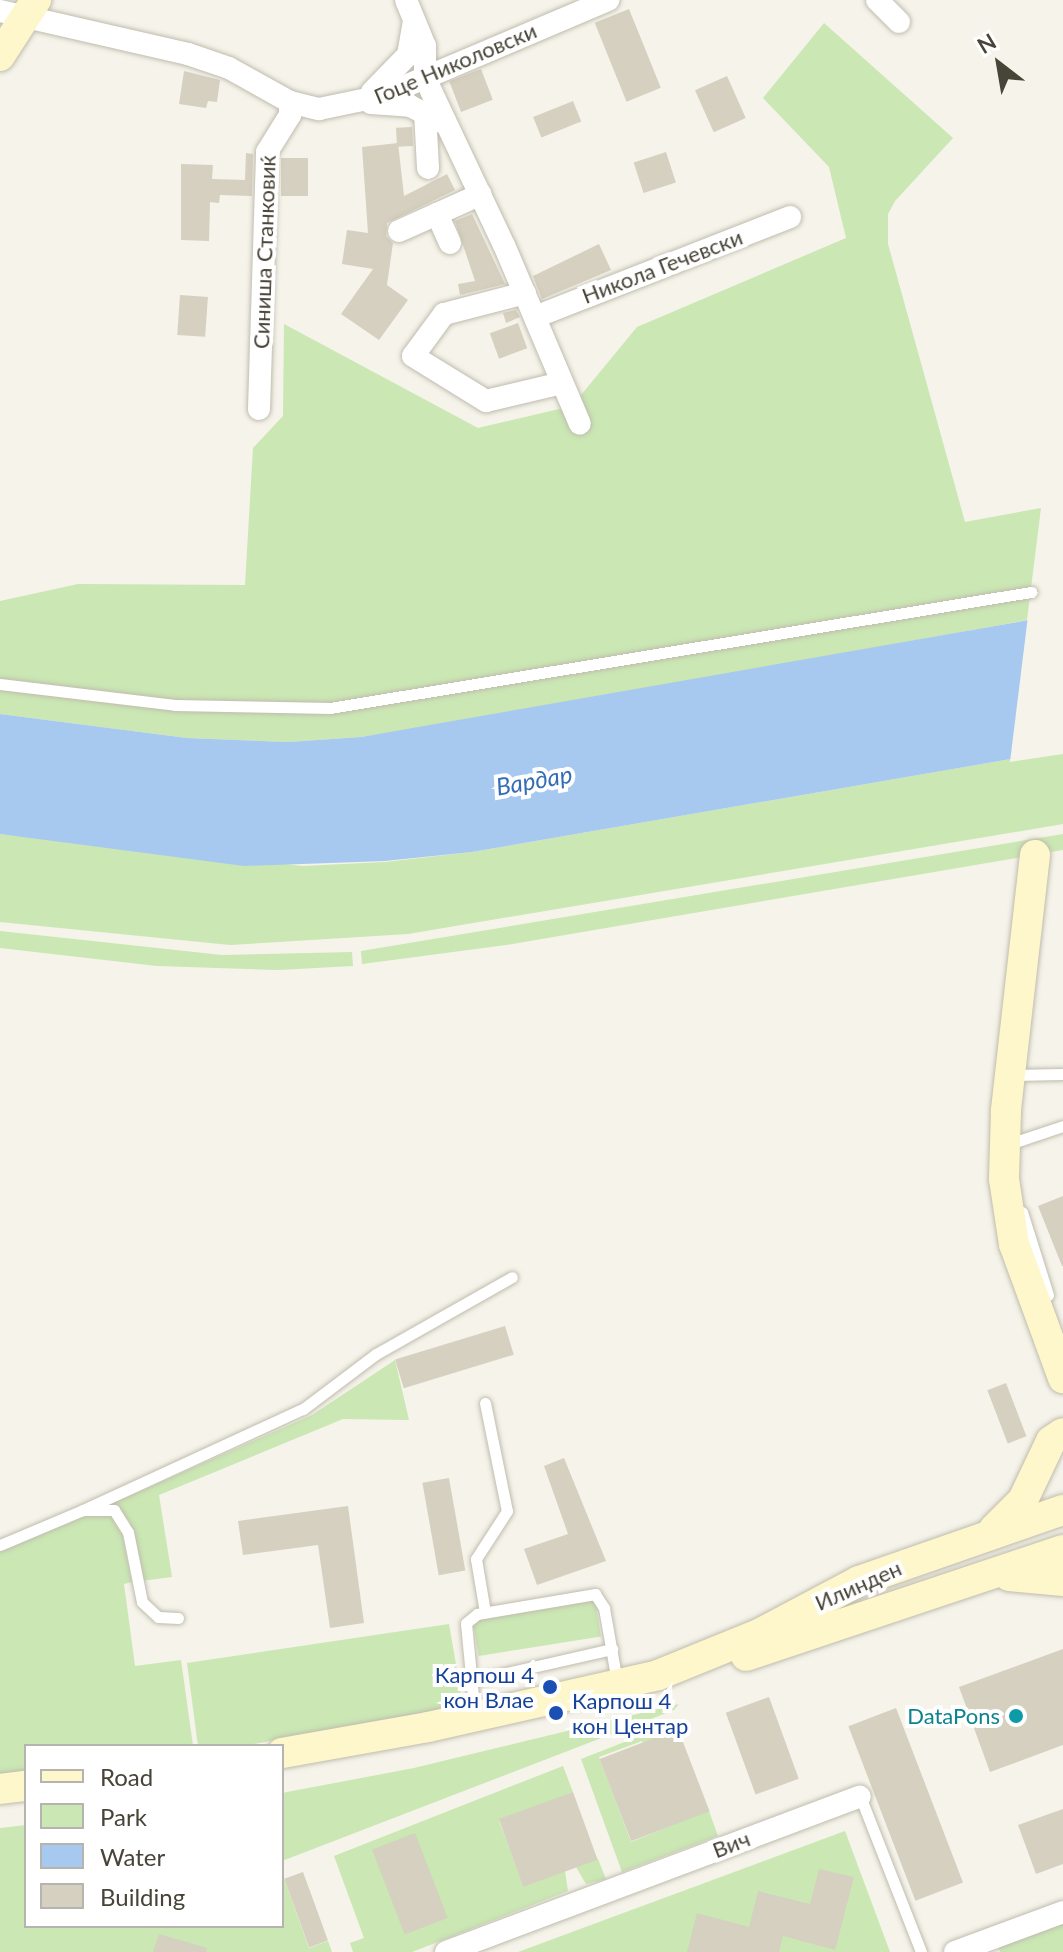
<!DOCTYPE html>
<meta charset="utf-8">
<style>
body{margin:0}
#map{position:relative;width:1063px;height:1952px;overflow:hidden;background:#f5f3ea;font-family:Lato,sans-serif}
div>[style]{position:absolute}
[style*='--x']{left:calc(var(--x)*1px);top:calc(var(--y)*1px);width:calc(var(--w)*1px);rotate:calc(var(--a)*1deg)}
.green>*{inset:0;background:#cae7b4;transform-origin:0 0}
.water>*{inset:0;background:#a8c9ef}
.pier>*{inset:0;background:#f5f3ea}
.building>*{inset:0;background:#d6d0c0;transform-origin:0 0}
.roads{filter:drop-shadow(0 0 2px #c0bcad) drop-shadow(0 0 2px #c0bcad)}
.lane>*{height:11px;margin:-5.5px;padding:0 5.5px;transform-origin:5.5px;border-radius:5.5px;background:#fff}
.street>*{height:22px;margin:-11px;padding:0 11px;transform-origin:11px;border-radius:11px;background:#fff}
.secondary>*{height:30px;margin:-15px;padding:0 15px;transform-origin:15px;border-radius:15px;background:#fdf7cb}
.dots>*{width:22px;height:22px;translate:-50% -50%;box-sizing:border-box;border:4px solid #fff;border-radius:50%}
span{translate:-50% -50%;white-space:nowrap;text-align:center;line-height:1.15;-webkit-text-stroke:8px #fff;paint-order:stroke}
.street-label{font-size:22px;color:#484438}
.transit-label{font-size:22px;color:#164399}
.right{translate:-100% -50%;text-align:right}
.left{translate:0 -50%;text-align:left}
.culture-label{font-size:22px;color:#0d838f}
.water-label{font-size:24px;color:#336db3;font-style:italic}
.legend{position:absolute;left:24px;top:1744px;width:260px;height:184px;box-sizing:border-box;background:#fff;border:2px solid #b6b4af;margin:0;padding:10px 14px;list-style:none;font-size:24px;color:#484438}
.legend li{display:flex;align-items:center;gap:16px;height:40px}
.legend b{width:40px;border:2px solid #b6b4af}
.north{position:absolute;left:959px;top:24px;width:80px;height:80px;-webkit-text-stroke:6px #fff;paint-order:stroke;rotate:329deg;font-size:22px;font-weight:700;line-height:32px;text-align:center;color:#484438}
.north::after{content:'';display:block;margin:auto;width:28px;height:36px;background:#484438;clip-path:polygon(50% 0,100% 100%,50% 72%,0 100%)}
</style>
<div id="map">
<div class="green">
<div style="clip-path:polygon(824px 23px,953px 138px,895px 201px,888px 214px,888px 244px,965px 522px,1041px 508px,1027px 620px,539px 709px,361px 737px,288px 742px,187px 738px,0 714px,0 601px,78px 584px,245px 585px,253px 448px,283px 416px,284px 324px,478px 428px,572px 406px,637px 327px,846px 238px,829px 167px,763px 98px)"></div>
<div style="clip-path:polygon(1063px 750px,1063px 824px,408px 934px,230px 945px,0 922px,0 834px,303px 866px,385px 862px,472px 852px)"></div>
<div style="clip-path:polygon(1063px 834px,1063px 850px,506px 945px,362px 964px,361px 951px)"></div>
<div style="clip-path:polygon(0 931px,222px 955px,352px 952px,353px 966px,278px 970px,157px 966px,0 948px)"></div>
<div style="clip-path:polygon(395px 1360px,409px 1420px,343px 1419px,159px 1495px,172px 1577px,141px 1581px,130px 1522px,111px 1504px,312px 1415px)"></div>
<div style="clip-path:polygon(89px 1514px,110px 1515px,121px 1527px,132px 1582px,124px 1584px,135px 1666px,181px 1660px,193px 1746px,26px 1746px,26px 1772px,0 1775px,0 1550px)"></div>
<div style="left:595px;top:1599px;width:38px;height:124px;rotate:81deg"></div>
<div style="clip-path:polygon(449px 1624px,463px 1705px,243px 1746px,198px 1746px,187px 1663px)"></div>
<div style="clip-path:polygon(679px 1704px,674px 1710px,282px 1861px,282px 1793px,414px 1768px)"></div>
<div style="clip-path:polygon(evenodd,676px 1722px,678px 1729px,665px 1735px,694px 1816px,709px 1811px,718px 1836px,622px 1872px,581px 1759px,676px 1722px,642px 1741px,673px 1825px,631px 1842px,599px 1757px,642px 1741px)"></div>
<div style="clip-path:polygon(563px 1766px,573px 1792px,499px 1821px,524px 1886px,565px 1871px,568px 1891px,412px 1952px,353px 1952px,350px 1943px,364px 1938px,334px 1856px)"></div>
<div style="clip-path:polygon(26px 1825px,26px 1926px,282px 1926px,282px 1873px,309px 1948px,328px 1941px,332px 1952px,0 1952px,0 1828px)"></div>
<div style="clip-path:polygon(845px 1831px,890px 1952px,518px 1952px)"></div>
<div style="clip-path:polygon(598px 1859px,606px 1879px,586px 1884px,576px 1867px)"></div>
<div style="clip-path:polygon(1063px 1912px,1063px 1952px,1000px 1952px,995px 1937px)"></div>
</div>
<div class="water">
<div style="clip-path:polygon(1063px 614px,1063px 750px,472px 852px,385px 861px,244px 866px,0 834px,0 714px,187px 738px,288px 742px,361px 737px)"></div>
</div>
<div class="pier">
<div style="clip-path:polygon(1063px 610px,1063px 754px,1010px 762px,1028px 616px)"></div>
</div>
<div class="building">
<div style="left:629px;top:9px;width:85px;height:37px;rotate:68deg"></div>
<div style="left:481px;top:69px;width:33px;height:34px;rotate:69deg"></div>
<div style="clip-path:polygon(184px 71px,220px 80px,217px 102px,208px 101px,206px 108px,179px 104px)"></div>
<div style="left:727px;top:76px;width:46px;height:35px;rotate:66deg"></div>
<div style="left:573px;top:101px;width:22px;height:43px;rotate:68deg"></div>
<div style="left:412px;top:127px;width:19px;height:16px;rotate:87deg"></div>
<div style="clip-path:polygon(398px 143px,404px 196px,447px 174px,455px 190px,387px 223px,386px 236px,393px 243px,387px 285px,408px 300px,379px 340px,341px 314px,373px 269px,342px 264px,347px 230px,368px 233px,362px 147px)"></div>
<div style="left:666px;top:152px;width:32px;height:34px;rotate:72deg"></div>
<div style="clip-path:polygon(246px 153px,253px 154px,252px 196px,220px 195px,219px 203px,210px 202px,209px 241px,181px 240px,181px 164px,213px 165px,212px 179px,245px 180px)"></div>
<div style="left:281px;top:158px;width:27px;height:38px"></div>
<div style="clip-path:polygon(472px 214px,505px 284px,460px 295px,458px 284px,475px 281px,455px 221px)"></div>
<div style="clip-path:polygon(599px 244px,611px 270px,542px 299px,533px 276px)"></div>
<div style="left:180px;top:295px;width:28px;height:40px;rotate:4deg"></div>
<div style="clip-path:polygon(516px 310px,520px 317px,506px 323px,503px 313px)"></div>
<div style="left:518px;top:323px;width:27px;height:30px;rotate:70deg"></div>
<div style="clip-path:polygon(1063px 1196px,1063px 1266px,1062px 1266px,1038px 1206px)"></div>
<div style="left:505px;top:1326px;width:30px;height:115px;rotate:73deg"></div>
<div style="left:1006px;top:1383px;width:57px;height:20px;rotate:69deg"></div>
<div style="clip-path:polygon(564px 1458px,606px 1561px,537px 1585px,524px 1549px,568px 1534px,544px 1466px)"></div>
<div style="left:449px;top:1478px;width:94px;height:27px;rotate:80deg"></div>
<div style="clip-path:polygon(348px 1506px,364px 1623px,330px 1628px,318px 1545px,243px 1555px,238px 1521px)"></div>
<div style="clip-path:polygon(1063px 1649px,1063px 1745px,990px 1772px,959px 1687px)"></div>
<div style="left:769px;top:1697px;width:87px;height:46px;rotate:70deg"></div>
<div style="left:896px;top:1708px;width:187px;height:51px;rotate:69deg"></div>
<div style="left:678px;top:1729px;width:88px;height:84px;rotate:69deg"></div>
<div style="left:573px;top:1792px;width:72px;height:79px;rotate:70deg"></div>
<div style="clip-path:polygon(1063px 1809px,1063px 1864px,1036px 1874px,1018px 1825px)"></div>
<div style="left:415px;top:1833px;width:91px;height:46px;rotate:69deg"></div>
<div style="clip-path:polygon(819px 1869px,854px 1877px,835px 1950px,783px 1936px,779px 1952px,687px 1952px,697px 1913px,749px 1927px,758px 1891px,810px 1904px)"></div>
<div style="left:303px;top:1872px;width:73px;height:20px;rotate:70deg"></div>
<div style="clip-path:polygon(159px 1934px,207px 1948px,206px 1952px,153px 1952px)"></div>
</div>
<div class="roads">
<div class="lane">
<div style="--x:0;--y:684;--w:176;--a:6.8"></div>
<div style="--x:175;--y:705;--w:155;--a:1.1"></div>
<div style="--x:330;--y:708;--w:711;--a:-9.4"></div>
<div style="--x:1012;--y:1075;--w:51;--a:-1.1"></div>
<div style="--x:1010;--y:1148;--w:8;--a:-50"></div>
<div style="--x:1015;--y:1142;--w:51;--a:-18.4"></div>
<div style="--x:1022;--y:1212;--w:87;--a:72.6"></div>
<div style="--x:485;--y:1403;--w:110;--a:78.5"></div>
<div style="--x:507;--y:1511;--w:57;--a:122.9"></div>
<div style="--x:476;--y:1559;--w:54;--a:80.4"></div>
<div style="--x:83;--y:1510;--w:242;--a:-24.7"></div>
<div style="--x:303;--y:1409;--w:91;--a:-37"></div>
<div style="--x:376;--y:1354;--w:156;--a:-29.5"></div>
<div style="--x:0;--y:1545;--w:90;--a:-22.9"></div>
<div style="--x:83;--y:1510;--w:31;--a:0"></div>
<div style="--x:114;--y:1510;--w:26;--a:58"></div>
<div style="--x:128;--y:1532;--w:71;--a:78.7"></div>
<div style="--x:142;--y:1602;--w:22;--a:43"></div>
<div style="--x:158;--y:1617;--w:20;--a:3"></div>
<div style="--x:471;--y:1681;--w:145;--a:-12.8"></div>
<div style="--x:475;--y:1717;--w:94;--a:-95.5"></div>
<div style="--x:466;--y:1623;--w:14;--a:-39"></div>
<div style="--x:477;--y:1614;--w:120;--a:-9.6"></div>
<div style="--x:595;--y:1594;--w:17;--a:57"></div>
<div style="--x:604;--y:1608;--w:75;--a:80"></div>
<div style="--x:860;--y:1796;--w:168;--a:68.6"></div>
</div>
<div class="street">
<div style="--x:406;--y:0;--w:50;--a:67.6"></div>
<div style="--x:425;--y:46;--w:30;--a:90"></div>
<div style="--x:425;--y:76;--w:18;--a:68"></div>
<div style="--x:432;--y:93;--w:168;--a:64.7"></div>
<div style="--x:504;--y:245;--w:194;--a:67"></div>
<div style="--x:877;--y:0;--w:31;--a:45"></div>
<div style="--x:0;--y:11;--w:193;--a:12.9"></div>
<div style="--x:188;--y:54;--w:43;--a:18.9"></div>
<div style="--x:229;--y:68;--w:70;--a:29.1"></div>
<div style="--x:290;--y:102;--w:30;--a:14"></div>
<div style="--x:319;--y:109;--w:64;--a:-11.7"></div>
<div style="--x:382;--y:96;--w:246;--a:-23"></div>
<div style="--x:372;--y:92;--w:52;--a:-45.8"></div>
<div style="--x:408;--y:55;--w:34;--a:-80"></div>
<div style="--x:371;--y:103;--w:39;--a:4"></div>
<div style="--x:410;--y:106;--w:40;--a:26.6"></div>
<div style="--x:425;--y:112;--w:56;--a:86.9"></div>
<div style="--x:399;--y:231;--w:42;--a:-24.1"></div>
<div style="--x:450;--y:243;--w:32;--a:-114"></div>
<div style="--x:437;--y:214;--w:48;--a:-24.4"></div>
<div style="--x:525;--y:293;--w:84;--a:165.5"></div>
<div style="--x:444;--y:314;--w:52;--a:126.4"></div>
<div style="--x:413;--y:356;--w:86;--a:31.7"></div>
<div style="--x:486;--y:401;--w:78;--a:-13.3"></div>
<div style="--x:535;--y:317;--w:274;--a:-21.4"></div>
<div style="--x:259;--y:409;--w:257;--a:-88.2"></div>
<div style="--x:267;--y:152;--w:44;--a:-58.1"></div>
<div style="--x:290;--y:115;--w:13;--a:-90"></div>
<div style="--x:446;--y:1952;--w:442;--a:-20.6"></div>
<div style="--x:955;--y:1952;--w:115;--a:-20.3"></div>
</div>
<div class="secondary">
<div style="--x:0;--y:56;--w:67;--a:-57.3"></div>
<div style="--x:1035;--y:855;--w:258;--a:96.5"></div>
<div style="--x:1006;--y:1111;--w:68;--a:91.7"></div>
<div style="--x:1004;--y:1179;--w:66;--a:81.3"></div>
<div style="--x:1014;--y:1244;--w:143;--a:69.9"></div>
<div style="--x:994;--y:1529;--w:41;--a:-45"></div>
<div style="--x:1023;--y:1500;--w:65;--a:-64.6"></div>
<div style="--x:1051;--y:1441;--w:14;--a:-34"></div>
<div style="--x:1009;--y:1576;--w:54;--a:5.3"></div>
<div style="--x:746;--y:1656;--w:334;--a:-18.5"></div>
<div style="--x:282;--y:1753;--w:148;--a:-10.1"></div>
<div style="--x:428;--y:1727;--w:236;--a:-12.7"></div>
<div style="--x:658;--y:1675;--w:109;--a:-22.1"></div>
<div style="--x:759;--y:1634;--w:113;--a:-27.9"></div>
<div style="--x:859;--y:1581;--w:216;--a:-19.2"></div>
<div style="--x:0;--y:1789;--w:26;--a:-7"></div>
</div>
</div>
<div class="dots">
<div style="left:550px;top:1687px;background:#1a4fb4"></div>
<div style="left:556px;top:1713px;background:#1a4fb4"></div>
<div style="left:1016px;top:1716px;background:#0f9aa8"></div>
</div>
<div class="street-label">
<span style="left:455px;top:63px;rotate:-23deg">Гоце Николовски</span>
<span style="left:264px;top:252px;rotate:-88deg">Синиша Станковиќ</span>
<span style="left:662px;top:266px;rotate:-21deg">Никола Гечевски</span>
<span style="left:858px;top:1585px;rotate:-24deg">Илинден</span>
<span style="left:731px;top:1844px;rotate:-21deg">Вич</span>
</div>
<div class="transit-label">
<span class="right" style="left:534px;top:1687px">Карпош 4<br>кон Влае</span>
<span class="left" style="left:572px;top:1713px">Карпош 4<br>кон Центар</span>
</div>
<div class="culture-label">
<span class="right" style="left:1000px;top:1716px">DataPons</span>
</div>
<div class="water-label">
<span style="left:534px;top:780px;rotate:-10deg">Вардар</span>
</div>
<ul class="legend">
<li><b style="height:10px;background:#fdf7cb"></b>Road</li>
<li><b style="height:22px;background:#cae7b4"></b>Park</li>
<li><b style="height:22px;background:#a8c9ef"></b>Water</li>
<li><b style="height:22px;background:#d6d0c0"></b>Building</li>
</ul>
<div class="north">N</div>
</div>
